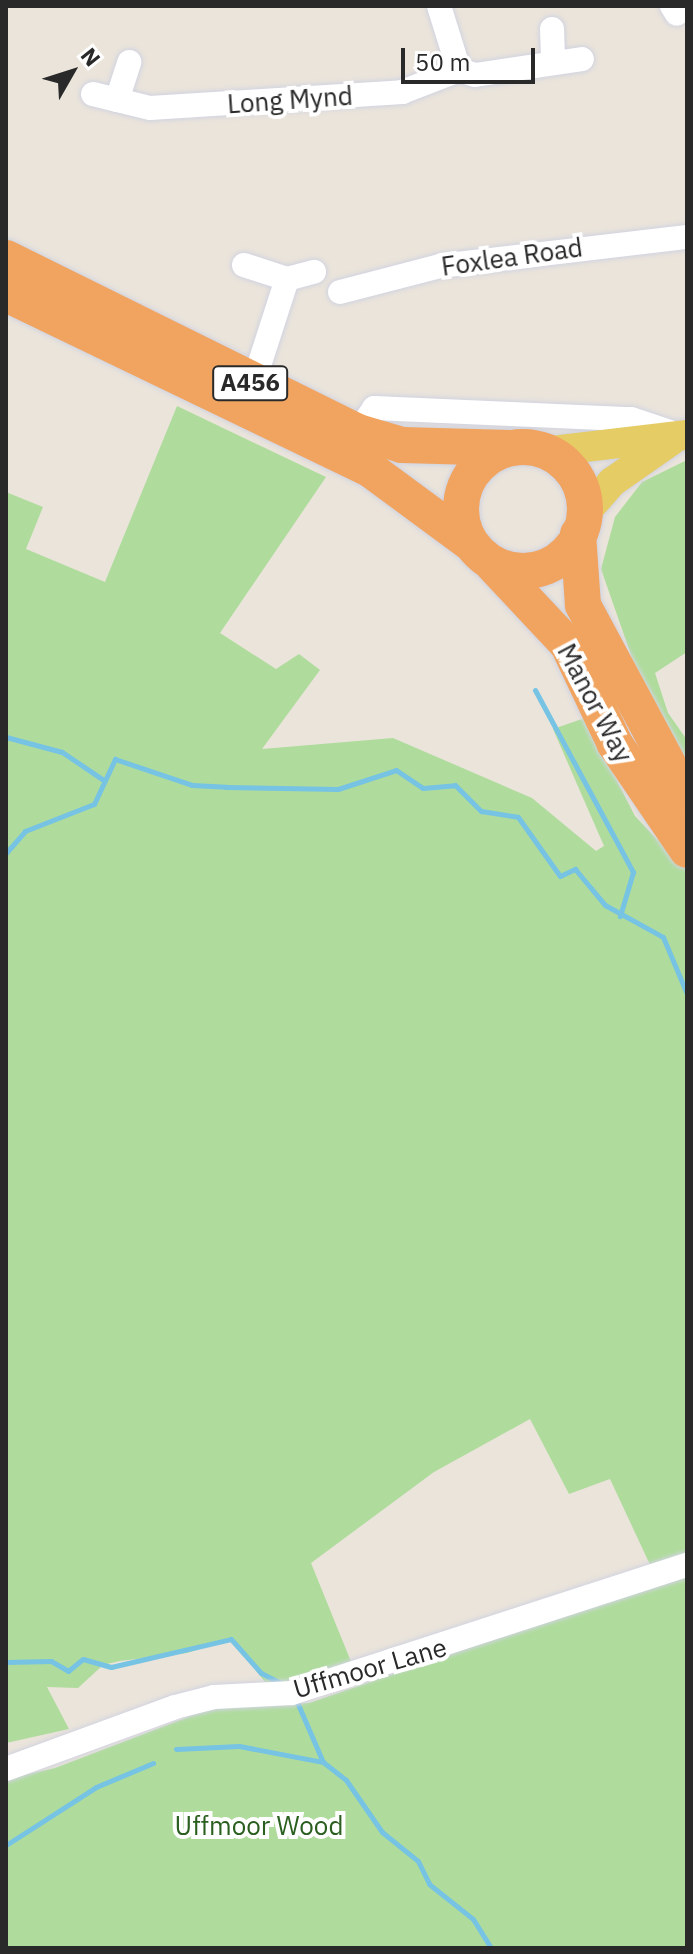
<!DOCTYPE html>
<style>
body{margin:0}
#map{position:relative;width:693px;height:1954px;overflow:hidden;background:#eae4db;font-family:"IBM Plex Sans",sans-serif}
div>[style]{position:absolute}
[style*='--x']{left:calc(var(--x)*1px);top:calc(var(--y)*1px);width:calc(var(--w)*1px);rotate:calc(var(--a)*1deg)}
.green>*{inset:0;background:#afdc9c}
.stream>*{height:5px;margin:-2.5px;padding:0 2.5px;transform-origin:2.5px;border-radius:2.5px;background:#76c3e4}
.roads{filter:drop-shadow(0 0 2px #d1d3e0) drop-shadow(0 0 2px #d1d3e0)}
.minor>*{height:24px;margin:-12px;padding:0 12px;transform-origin:12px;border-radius:12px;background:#fff}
.major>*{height:30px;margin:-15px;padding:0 15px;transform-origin:15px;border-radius:15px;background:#e5cc65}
.highway>*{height:36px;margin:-18px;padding:0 18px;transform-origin:18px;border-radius:18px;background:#f1a45f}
.highway>.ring{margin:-18px;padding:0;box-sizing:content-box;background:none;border:36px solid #f1a45f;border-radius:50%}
span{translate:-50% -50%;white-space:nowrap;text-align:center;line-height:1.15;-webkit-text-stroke:8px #fff;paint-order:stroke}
.shield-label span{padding:2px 6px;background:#fff;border:2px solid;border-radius:6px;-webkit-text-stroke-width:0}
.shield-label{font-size:24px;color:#292929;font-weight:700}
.street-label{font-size:26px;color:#292929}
.park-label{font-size:26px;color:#2a5f1f}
.frame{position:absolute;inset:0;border:8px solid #292929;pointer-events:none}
.north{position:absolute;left:32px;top:32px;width:80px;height:80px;-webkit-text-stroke:6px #fff;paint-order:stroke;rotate:51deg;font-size:22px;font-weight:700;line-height:32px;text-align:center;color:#292929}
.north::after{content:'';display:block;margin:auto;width:28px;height:36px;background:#292929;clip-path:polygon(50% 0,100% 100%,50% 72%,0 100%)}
.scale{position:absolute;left:401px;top:48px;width:134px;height:36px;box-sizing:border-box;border:4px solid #292929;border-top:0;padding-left:10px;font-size:24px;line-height:28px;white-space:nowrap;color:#292929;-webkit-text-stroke:6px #fff;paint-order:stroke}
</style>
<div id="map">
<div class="green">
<div style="clip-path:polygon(177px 406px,326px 477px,220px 633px,276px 669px,299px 654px,320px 670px,262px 749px,393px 738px,532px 798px,596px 851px,604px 846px,553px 729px,585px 718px,635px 816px,687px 871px,687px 1554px,652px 1569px,610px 1479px,569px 1494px,530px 1419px,434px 1472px,311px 1563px,352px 1664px,292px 1688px,269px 1687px,231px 1639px,187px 1653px,120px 1661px,103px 1665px,78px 1688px,47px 1687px,69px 1729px,6px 1743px,6px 492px,43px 507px,26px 549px,105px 582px)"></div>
<div style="clip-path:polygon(687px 460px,687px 652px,655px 673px,668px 713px,687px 740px,687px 765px,646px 698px,601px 569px,615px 517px,642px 482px)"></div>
<div style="clip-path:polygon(687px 1573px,687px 1948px,6px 1948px,6px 1779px,55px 1768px,214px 1707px,309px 1703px)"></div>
</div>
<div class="stream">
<div style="--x:535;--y:690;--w:207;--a:61.7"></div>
<div style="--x:633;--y:872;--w:46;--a:106.5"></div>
<div style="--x:6;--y:737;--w:58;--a:15"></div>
<div style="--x:62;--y:752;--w:48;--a:34"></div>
<div style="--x:6;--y:853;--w:29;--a:-49"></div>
<div style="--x:25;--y:831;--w:74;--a:-21.4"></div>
<div style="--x:94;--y:804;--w:50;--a:-65"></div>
<div style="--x:115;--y:759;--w:81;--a:18.7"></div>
<div style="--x:192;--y:785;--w:34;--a:3"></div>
<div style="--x:226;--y:787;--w:112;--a:1"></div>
<div style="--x:338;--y:789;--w:61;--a:-18.1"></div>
<div style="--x:396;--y:770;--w:32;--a:34"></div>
<div style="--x:423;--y:788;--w:32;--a:-5"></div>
<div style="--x:455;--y:785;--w:37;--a:45"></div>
<div style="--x:481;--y:811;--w:37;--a:9"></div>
<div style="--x:518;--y:817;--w:72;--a:54.6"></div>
<div style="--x:560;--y:876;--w:17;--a:-25"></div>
<div style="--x:575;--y:869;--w:47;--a:50.2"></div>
<div style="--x:605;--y:905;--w:66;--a:28.9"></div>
<div style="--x:663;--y:937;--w:62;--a:67.2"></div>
<div style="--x:6;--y:1662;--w:45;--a:-1.3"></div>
<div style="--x:51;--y:1661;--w:20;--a:30"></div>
<div style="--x:68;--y:1671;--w:19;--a:-39"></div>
<div style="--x:83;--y:1659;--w:29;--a:16"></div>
<div style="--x:111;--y:1667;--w:123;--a:-13.1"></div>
<div style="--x:231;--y:1639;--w:45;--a:48.6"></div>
<div style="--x:261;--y:1673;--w:22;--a:27"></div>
<div style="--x:297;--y:1702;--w:65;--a:66.6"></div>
<div style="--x:176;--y:1749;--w:63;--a:-2.7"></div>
<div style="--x:239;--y:1746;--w:86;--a:10.8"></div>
<div style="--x:323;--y:1762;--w:29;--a:38"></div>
<div style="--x:346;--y:1780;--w:63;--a:55.3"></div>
<div style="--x:382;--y:1832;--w:46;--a:38.9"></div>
<div style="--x:418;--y:1861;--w:25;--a:64"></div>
<div style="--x:429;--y:1884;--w:56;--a:38.5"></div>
<div style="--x:473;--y:1919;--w:34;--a:58"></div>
<div style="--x:6;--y:1845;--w:107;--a:-32.8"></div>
<div style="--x:96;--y:1787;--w:62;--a:-22.8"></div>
</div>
<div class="roads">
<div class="minor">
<div style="--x:672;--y:6;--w:9;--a:58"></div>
<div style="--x:552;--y:29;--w:34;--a:88"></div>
<div style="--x:459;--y:70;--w:17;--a:17"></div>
<div style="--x:475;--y:75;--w:108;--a:-8.5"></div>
<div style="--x:93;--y:94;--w:59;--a:13.8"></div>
<div style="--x:150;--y:108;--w:253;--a:-3.6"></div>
<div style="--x:402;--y:92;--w:61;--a:-21.1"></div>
<div style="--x:459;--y:70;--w:67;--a:-107.4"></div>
<div style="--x:117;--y:100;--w:40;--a:-72"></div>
<div style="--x:244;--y:265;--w:45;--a:18"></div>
<div style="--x:287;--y:279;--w:110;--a:107.9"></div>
<div style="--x:287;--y:279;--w:28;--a:-15"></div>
<div style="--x:340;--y:292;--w:103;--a:-14.6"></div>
<div style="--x:440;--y:266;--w:249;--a:-6.7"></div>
<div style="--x:358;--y:432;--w:29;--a:-56"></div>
<div style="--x:374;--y:408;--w:257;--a:2.5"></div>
<div style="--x:631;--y:419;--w:47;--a:18.4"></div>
<div style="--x:6;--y:1769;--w:180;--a:-20.1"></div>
<div style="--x:175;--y:1707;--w:40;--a:-14.4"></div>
<div style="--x:214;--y:1697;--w:78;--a:-2.9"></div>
<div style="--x:292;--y:1693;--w:415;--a:-18"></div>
</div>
<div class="major">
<div style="--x:552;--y:451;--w:136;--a:-6.8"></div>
<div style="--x:584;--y:514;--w:43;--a:-48.8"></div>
<div style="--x:612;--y:482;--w:73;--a:-35"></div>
</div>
<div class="highway">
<div style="--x:6;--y:258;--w:393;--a:26.3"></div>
<div style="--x:358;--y:432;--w:46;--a:16.5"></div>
<div style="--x:402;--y:445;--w:109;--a:1.6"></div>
<div style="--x:6;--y:294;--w:405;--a:25.7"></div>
<div style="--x:371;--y:470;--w:123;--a:36.4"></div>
<div class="ring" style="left:461px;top:447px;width:88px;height:88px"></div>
<div style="--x:578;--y:534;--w:71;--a:86"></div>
<div style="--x:583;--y:605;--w:220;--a:61.8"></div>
<div style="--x:493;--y:565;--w:110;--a:46.8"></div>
<div style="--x:568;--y:645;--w:110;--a:64.6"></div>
<div style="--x:615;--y:744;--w:128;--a:55.8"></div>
</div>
</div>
<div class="shield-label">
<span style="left:250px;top:383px">A456</span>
</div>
<div class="street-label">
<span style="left:290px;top:100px;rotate:-4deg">Long Mynd</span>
<span style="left:512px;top:257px;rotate:-8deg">Foxlea Road</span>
<span style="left:595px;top:703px;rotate:62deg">Manor Way</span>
<span style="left:370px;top:1668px;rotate:-16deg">Uffmoor Lane</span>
</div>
<div class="park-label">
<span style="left:259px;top:1826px">Uffmoor Wood</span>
</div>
<div class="frame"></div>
<div class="north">N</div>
<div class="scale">50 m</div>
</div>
